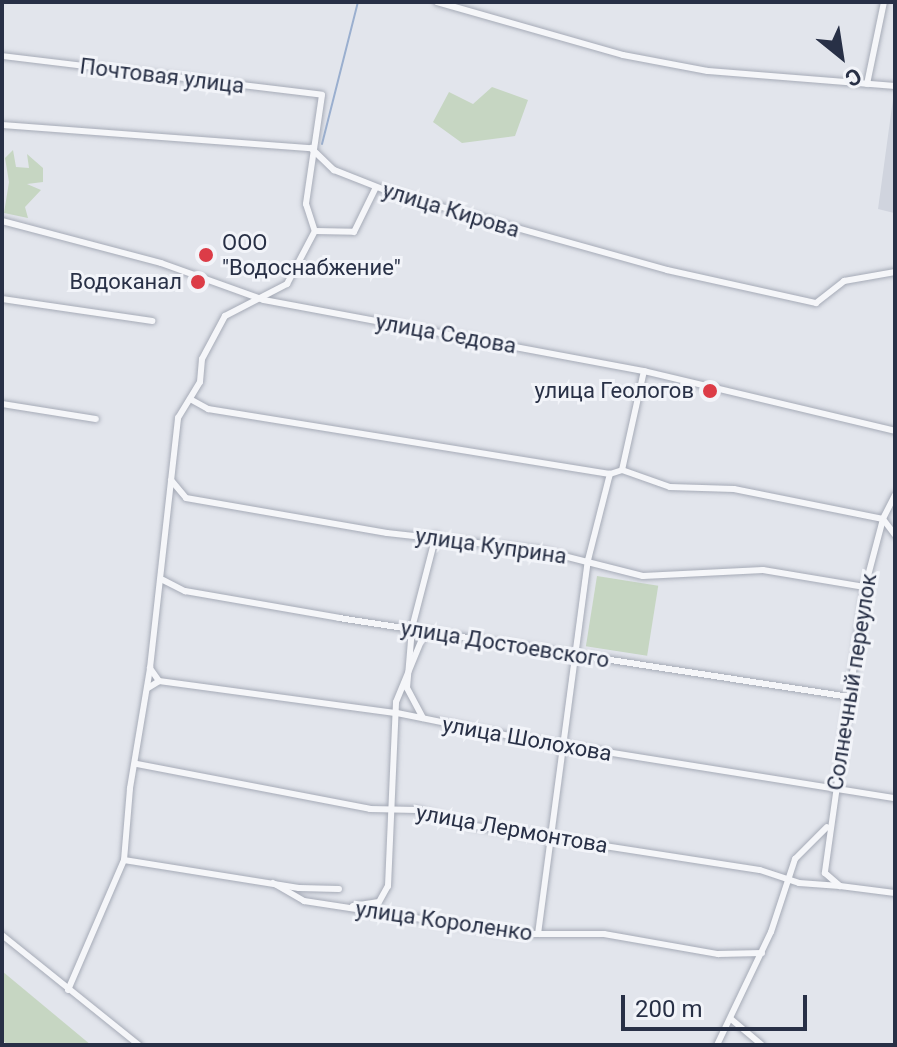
<!DOCTYPE html>
<meta charset="utf-8">
<style>
body{margin:0}
#map{position:relative;width:897px;height:1047px;overflow:hidden;background:#e2e5ec;font-family:Roboto,sans-serif}
div>[style]{position:absolute}
[style*='--x']{left:calc(var(--x)*1px);top:calc(var(--y)*1px);width:calc(var(--w)*1px);rotate:calc(var(--a)*1deg)}
.built>*{inset:0;background:#d0d4de}
.green>*{inset:0;background:#c6d6c2;transform-origin:0 0}
.stream>*{height:2px;margin:-1px;padding:0 1px;transform-origin:1px;border-radius:1px;background:#9aafcf}
.roads{filter:drop-shadow(0 0 2px #a6abb7) drop-shadow(0 0 2px #a6abb7)}
.minor>*{height:6px;margin:-3px;padding:0 3px;transform-origin:3px;border-radius:3px;background:#f5f6f9}
.dots>*{width:22px;height:22px;translate:-50% -50%;box-sizing:border-box;border:4px solid #f2f4f9;border-radius:50%}
span{translate:-50% -50%;white-space:nowrap;text-align:center;line-height:1.15;-webkit-text-stroke:6px #f2f4f9;paint-order:stroke}
.street-label{font-size:22px;color:#283046}
.poi-label{font-size:22px;color:#283046}
.left{translate:0 -50%;text-align:left}
.right{translate:-100% -50%;text-align:right}
.frame{position:absolute;inset:0;border:4px solid #283046;pointer-events:none}
.north{position:absolute;left:801px;top:16px;width:80px;height:80px;-webkit-text-stroke:6px #f2f4f9;paint-order:stroke;rotate:150deg;font-size:22px;font-weight:700;line-height:32px;text-align:center;color:#283046}
.north::after{content:'';display:block;margin:auto;width:28px;height:36px;background:#283046;clip-path:polygon(50% 0,100% 100%,50% 72%,0 100%)}
.scale{position:absolute;left:621px;top:995px;width:186px;height:36px;box-sizing:border-box;border:4px solid #283046;border-top:0;padding-left:10px;font-size:24px;line-height:28px;white-space:nowrap;color:#283046;-webkit-text-stroke:6px #f2f4f9;paint-order:stroke}
</style>
<div id="map">
<div class="built">
<div style="clip-path:polygon(893px 99px,895px 99px,895px 237px,894px 213px,878px 209px)"></div>
</div>
<div class="green">
<div style="clip-path:polygon(492px 87px,528px 100px,515px 136px,462px 143px,433px 122px,449px 92px,473px 104px)"></div>
<div style="clip-path:polygon(13px 150px,16px 167px,29px 168px,27px 154px,43px 168px,43px 182px,27px 184px,41px 190px,25px 207px,28px 218px,4px 213px,9px 182px,5px 158px)"></div>
<div style="left:597px;top:576px;width:62px;height:71px;rotate:9deg"></div>
<div style="clip-path:polygon(2px 971px,91px 1045px,8px 1045px,2px 1040px)"></div>
</div>
<div class="stream">
<div style="--x:322;--y:144;--w:146;--a:-75.8"></div>
</div>
<div class="roads">
<div class="minor">
<div style="--x:437;--y:2;--w:193;--a:15.9"></div>
<div style="--x:623;--y:55;--w:86;--a:10.7"></div>
<div style="--x:708;--y:71;--w:188;--a:4.6"></div>
<div style="--x:2;--y:56;--w:322;--a:6.9"></div>
<div style="--x:322;--y:95;--w:110;--a:98.4"></div>
<div style="--x:306;--y:204;--w:28;--a:72"></div>
<div style="--x:867;--y:84;--w:84;--a:-78.3"></div>
<div style="--x:2;--y:125;--w:310;--a:4.3"></div>
<div style="--x:311;--y:148;--w:32;--a:44"></div>
<div style="--x:334;--y:170;--w:66;--a:21.5"></div>
<div style="--x:395;--y:194;--w:282;--a:15.6"></div>
<div style="--x:667;--y:270;--w:153;--a:12.5"></div>
<div style="--x:816;--y:303;--w:36;--a:-38"></div>
<div style="--x:844;--y:281;--w:52;--a:-10"></div>
<div style="--x:2;--y:221;--w:164;--a:14.8"></div>
<div style="--x:161;--y:263;--w:109;--a:19.8"></div>
<div style="--x:264;--y:300;--w:387;--a:10.6"></div>
<div style="--x:644;--y:371;--w:258;--a:13.4"></div>
<div style="--x:2;--y:299;--w:152;--a:8.3"></div>
<div style="--x:190;--y:399;--w:21;--a:29"></div>
<div style="--x:208;--y:409;--w:407;--a:9.2"></div>
<div style="--x:610;--y:474;--w:13;--a:-18"></div>
<div style="--x:622;--y:470;--w:101;--a:-77.5"></div>
<div style="--x:2;--y:404;--w:95;--a:9.1"></div>
<div style="--x:622;--y:470;--w:51;--a:19.5"></div>
<div style="--x:670;--y:487;--w:64;--a:1.8"></div>
<div style="--x:734;--y:489;--w:152;--a:11.4"></div>
<div style="--x:883;--y:519;--w:20;--a:53"></div>
<div style="--x:171;--y:480;--w:23;--a:50"></div>
<div style="--x:186;--y:498;--w:204;--a:9.9"></div>
<div style="--x:387;--y:533;--w:154;--a:6.3"></div>
<div style="--x:540;--y:550;--w:106;--a:14.2"></div>
<div style="--x:643;--y:576;--w:120;--a:-2.9"></div>
<div style="--x:763;--y:570;--w:103;--a:9.5"></div>
<div style="--x:895;--y:495;--w:27;--a:117"></div>
<div style="--x:883;--y:519;--w:70;--a:104.8"></div>
<div style="--x:865;--y:587;--w:289;--a:98"></div>
<div style="--x:825;--y:873;--w:20;--a:41"></div>
<div style="--x:840;--y:886;--w:55;--a:7.3"></div>
<div style="--x:163;--y:580;--w:25;--a:27"></div>
<div style="--x:185;--y:591;--w:156;--a:9.9"></div>
<div style="--x:339;--y:618;--w:517;--a:8.79"></div>
<div style="--x:159;--y:681;--w:240;--a:7.7"></div>
<div style="--x:397;--y:713;--w:131;--a:11.5"></div>
<div style="--x:525;--y:739;--w:375;--a:9.1"></div>
<div style="--x:148;--y:688;--w:13;--a:-32"></div>
<div style="--x:159;--y:681;--w:16;--a:-125"></div>
<div style="--x:150;--y:668;--w:252;--a:-83.6"></div>
<div style="--x:178;--y:418;--w:42;--a:-58.6"></div>
<div style="--x:200;--y:382;--w:23;--a:-85"></div>
<div style="--x:202;--y:359;--w:49;--a:-61.9"></div>
<div style="--x:225;--y:316;--w:70;--a:-27.3"></div>
<div style="--x:287;--y:284;--w:60;--a:-62.2"></div>
<div style="--x:315;--y:231;--w:39;--a:1"></div>
<div style="--x:354;--y:232;--w:50;--a:-63.9"></div>
<div style="--x:423;--y:718;--w:34;--a:-118"></div>
<div style="--x:407;--y:688;--w:60;--a:-85.2"></div>
<div style="--x:412;--y:628;--w:96;--a:-75.5"></div>
<div style="--x:137;--y:764;--w:237;--a:10.9"></div>
<div style="--x:370;--y:809;--w:47;--a:1.2"></div>
<div style="--x:417;--y:810;--w:54;--a:16.1"></div>
<div style="--x:469;--y:825;--w:294;--a:8.8"></div>
<div style="--x:760;--y:870;--w:41;--a:18.4"></div>
<div style="--x:799;--y:883;--w:41;--a:4.2"></div>
<div style="--x:124;--y:860;--w:177;--a:9.1"></div>
<div style="--x:299;--y:888;--w:40;--a:1.4"></div>
<div style="--x:273;--y:883;--w:36;--a:30"></div>
<div style="--x:304;--y:901;--w:218;--a:8.7"></div>
<div style="--x:519;--y:934;--w:85;--a:0"></div>
<div style="--x:604;--y:934;--w:116;--a:10"></div>
<div style="--x:718;--y:954;--w:44;--a:-1.3"></div>
<div style="--x:353;--y:906;--w:26;--a:-9"></div>
<div style="--x:379;--y:902;--w:18;--a:-61"></div>
<div style="--x:388;--y:886;--w:184;--a:-87.5"></div>
<div style="--x:396;--y:702;--w:68;--a:-67.6"></div>
<div style="--x:422;--y:639;--w:12;--a:-42"></div>
<div style="--x:538;--y:934;--w:377;--a:-82.4"></div>
<div style="--x:588;--y:560;--w:89;--a:-75.7"></div>
<div style="--x:2;--y:935;--w:176;--a:38.8"></div>
<div style="--x:68;--y:990;--w:142;--a:-66.7"></div>
<div style="--x:124;--y:860;--w:72;--a:-85.2"></div>
<div style="--x:130;--y:788;--w:122;--a:-80.5"></div>
<div style="--x:731;--y:1019;--w:40;--a:40"></div>
<div style="--x:717;--y:1045;--w:125;--a:-64.5"></div>
<div style="--x:771;--y:932;--w:77;--a:-71.8"></div>
<div style="--x:795;--y:859;--w:45;--a:-45"></div>
</div>
</div>
<div class="dots">
<div style="left:206px;top:255px;background:#dc3c47"></div>
<div style="left:198px;top:282px;background:#dc3c47"></div>
<div style="left:710px;top:391px;background:#dc3c47"></div>
</div>
<div class="street-label">
<span style="left:162px;top:76px;rotate:7deg">Почтовая улица</span>
<span style="left:451px;top:210px;rotate:17deg">улица Кирова</span>
<span style="left:446px;top:334px;rotate:10deg">улица Седова</span>
<span style="left:491px;top:546px;rotate:8deg">улица Куприна</span>
<span style="left:505px;top:644px;rotate:9deg">улица Достоевского</span>
<span style="left:852px;top:682px;rotate:-81deg">Солнечный переулок</span>
<span style="left:527px;top:739px;rotate:10deg">улица Шолохова</span>
<span style="left:512px;top:829px;rotate:10deg">улица Лермонтова</span>
<span style="left:444px;top:921px;rotate:8deg">улица Короленко</span>
</div>
<div class="poi-label">
<span class="left" style="left:222px;top:255px">ООО<br>"Водоснабжение"</span>
<span class="right" style="left:182px;top:282px">Водоканал</span>
<span class="right" style="left:694px;top:391px">улица Геологов</span>
</div>
<div class="frame"></div>
<div class="north">С</div>
<div class="scale">200 m</div>
</div>
